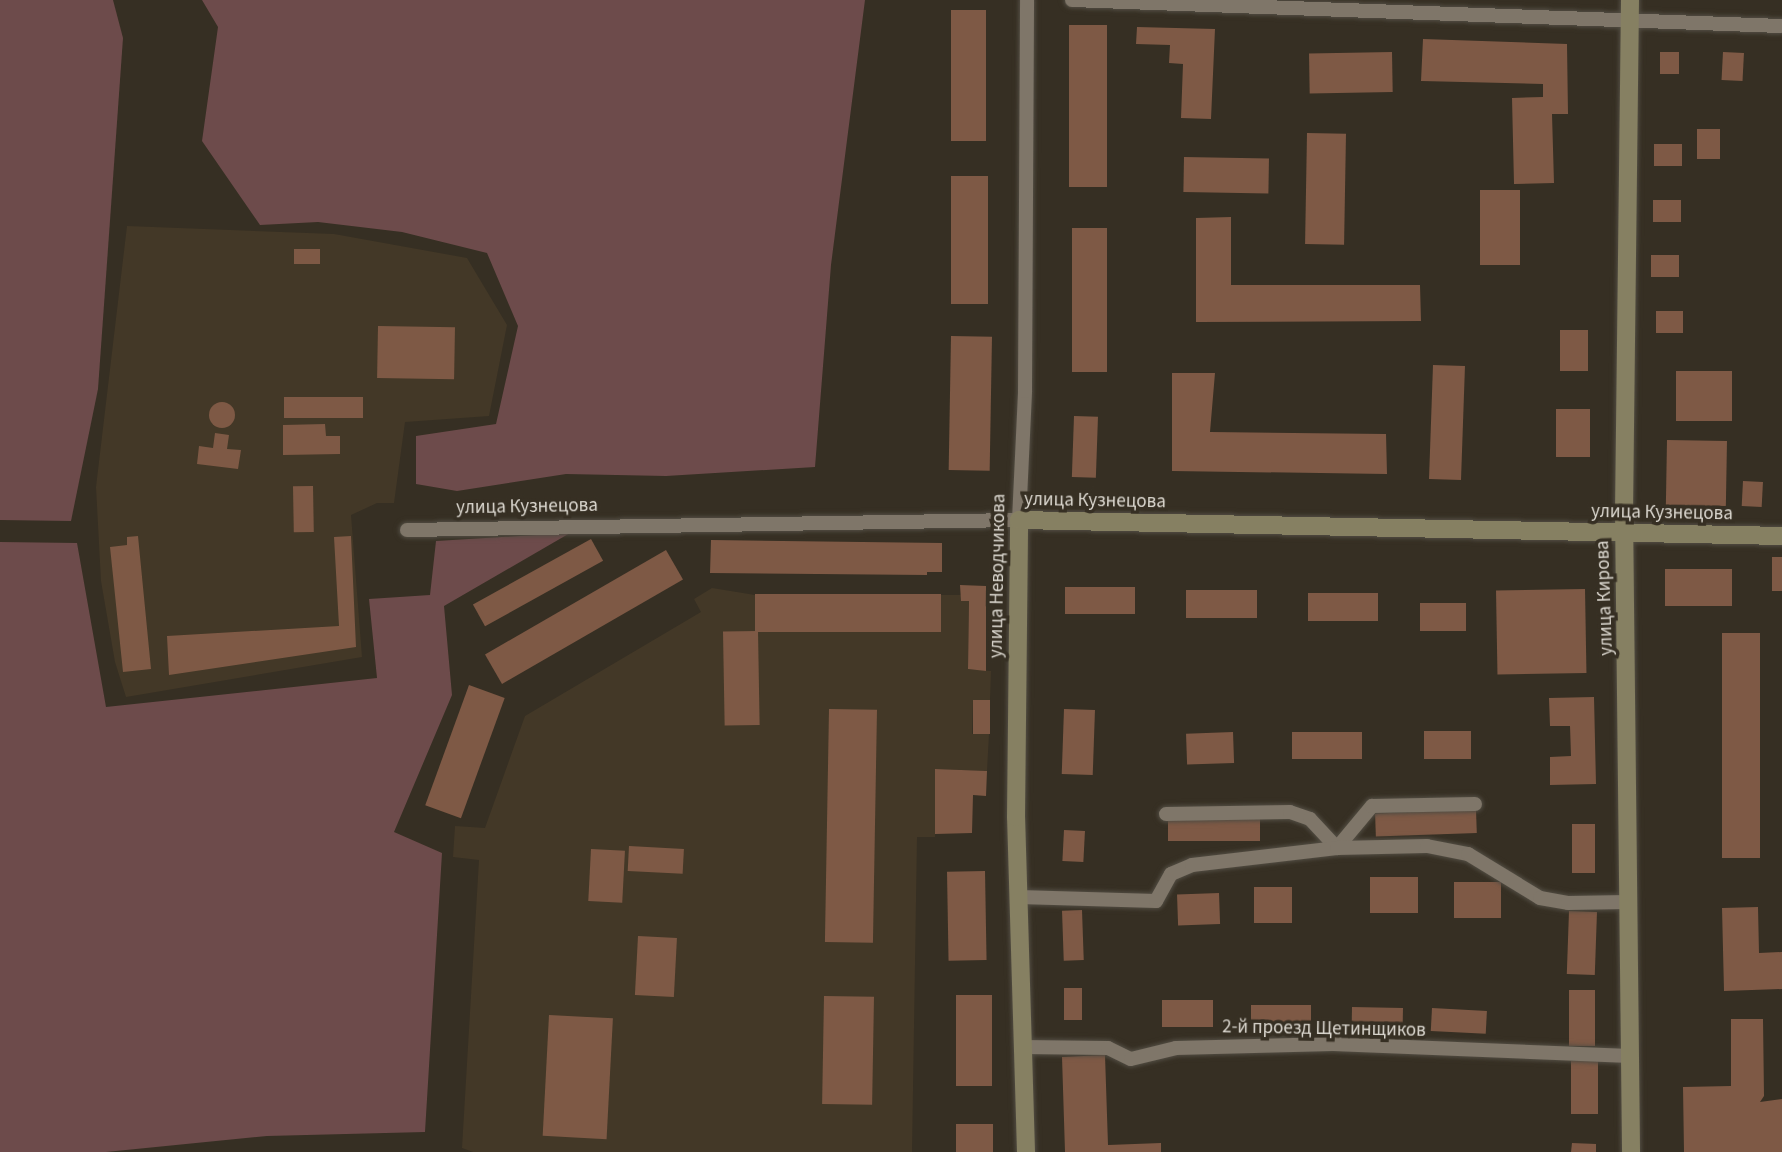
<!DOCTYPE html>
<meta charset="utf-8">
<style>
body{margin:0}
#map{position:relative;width:1782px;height:1152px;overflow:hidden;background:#362f23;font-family:"Source Sans 3",sans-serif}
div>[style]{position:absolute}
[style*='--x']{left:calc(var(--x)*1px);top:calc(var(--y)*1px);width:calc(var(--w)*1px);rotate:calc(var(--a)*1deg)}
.built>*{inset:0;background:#433827}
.green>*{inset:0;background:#6d4b4b}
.building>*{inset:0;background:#7e5945;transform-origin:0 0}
.round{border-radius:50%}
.roads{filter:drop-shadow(0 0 2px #524d43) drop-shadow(0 0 2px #524d43)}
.minor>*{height:14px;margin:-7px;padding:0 7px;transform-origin:7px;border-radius:7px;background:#7f7669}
.secondary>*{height:18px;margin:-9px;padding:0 9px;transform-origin:9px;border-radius:9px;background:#868062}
span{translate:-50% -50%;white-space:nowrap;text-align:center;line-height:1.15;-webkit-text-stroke:7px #362f23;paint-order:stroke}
.street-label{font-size:19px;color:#dbd7cf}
</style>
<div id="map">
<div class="built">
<div style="clip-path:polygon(127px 226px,334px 234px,467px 258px,507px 325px,489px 416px,405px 422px,394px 503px,377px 503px,351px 515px,362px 657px,126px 697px,115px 662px,101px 581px,96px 487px)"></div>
<div style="clip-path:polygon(712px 588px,755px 595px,961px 595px,961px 601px,969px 601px,968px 669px,991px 671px,990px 700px,973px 700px,972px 734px,989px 734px,987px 771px,935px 769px,935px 837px,917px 837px,912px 1152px,473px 1152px,462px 1148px,479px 860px,453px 857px,455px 826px,485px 828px,525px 716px,701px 612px,694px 599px)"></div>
</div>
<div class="green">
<div style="clip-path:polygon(0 0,113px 0,123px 38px,98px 389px,71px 521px,0 520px)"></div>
<div style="clip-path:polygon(202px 0,865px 0,831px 265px,815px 467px,666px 476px,566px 474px,457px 491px,416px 484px,416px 436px,496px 424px,518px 326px,487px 253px,402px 232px,318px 222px,260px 225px,202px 141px,218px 27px)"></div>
<div style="clip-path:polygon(570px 533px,444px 606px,452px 695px,394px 832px,442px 853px,425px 1132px,267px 1136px,106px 1152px,0 1152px,0 542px,77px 543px,106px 707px,377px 678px,369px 599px,430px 595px,436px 541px)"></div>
</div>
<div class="building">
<div style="left:951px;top:10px;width:35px;height:131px"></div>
<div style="left:1069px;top:25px;width:38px;height:162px"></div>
<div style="clip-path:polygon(1137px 27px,1215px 29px,1211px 119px,1181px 118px,1183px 64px,1169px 63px,1170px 45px,1136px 44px)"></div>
<div style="clip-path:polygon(1423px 39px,1567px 44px,1568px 114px,1552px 114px,1554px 183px,1514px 184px,1512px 98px,1543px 97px,1543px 84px,1421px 81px)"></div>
<div style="left:1392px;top:52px;width:40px;height:83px;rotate:89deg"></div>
<div style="left:1679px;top:52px;width:22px;height:19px;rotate:90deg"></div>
<div style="left:1723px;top:52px;width:21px;height:28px;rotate:3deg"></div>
<div style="left:1697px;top:129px;width:23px;height:30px"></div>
<div style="left:1307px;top:133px;width:39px;height:111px;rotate:1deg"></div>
<div style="left:1682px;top:144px;width:22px;height:28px;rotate:90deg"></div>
<div style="left:1184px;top:157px;width:85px;height:35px;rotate:1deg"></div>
<div style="left:951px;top:176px;width:37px;height:128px"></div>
<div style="left:1480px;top:190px;width:40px;height:75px"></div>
<div style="left:1653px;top:200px;width:28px;height:22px"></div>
<div style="clip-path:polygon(1231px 217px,1231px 285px,1420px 285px,1421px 321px,1196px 322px,1196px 218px)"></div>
<div style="left:1072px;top:228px;width:35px;height:144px"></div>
<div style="left:294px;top:249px;width:26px;height:15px"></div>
<div style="left:1651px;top:255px;width:28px;height:22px"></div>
<div style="left:1656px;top:311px;width:27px;height:22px"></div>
<div style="left:378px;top:326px;width:77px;height:52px;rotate:1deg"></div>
<div style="left:1560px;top:330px;width:28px;height:41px"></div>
<div style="left:951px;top:336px;width:41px;height:134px;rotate:1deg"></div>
<div style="left:1433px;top:365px;width:32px;height:114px;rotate:2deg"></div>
<div style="left:1676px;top:371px;width:56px;height:50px"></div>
<div style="clip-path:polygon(1172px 373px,1215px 373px,1210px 432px,1386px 434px,1387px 474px,1172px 471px)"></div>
<div style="left:284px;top:397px;width:79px;height:21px"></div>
<div class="round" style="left:209px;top:402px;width:26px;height:26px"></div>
<div style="left:1556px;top:409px;width:34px;height:48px"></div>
<div style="left:1074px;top:416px;width:24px;height:61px;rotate:2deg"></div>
<div style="clip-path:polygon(325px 424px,326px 436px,340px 436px,340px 454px,283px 455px,283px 425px)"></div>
<div style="clip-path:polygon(215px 433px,229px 435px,227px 449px,241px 450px,238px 469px,197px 464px,199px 446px,213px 448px)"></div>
<div style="left:1667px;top:440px;width:60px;height:65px;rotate:1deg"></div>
<div style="left:1743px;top:481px;width:20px;height:25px;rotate:3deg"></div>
<div style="left:313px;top:486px;width:46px;height:20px;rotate:89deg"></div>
<div style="clip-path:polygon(138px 536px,151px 669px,123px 672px,110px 547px,127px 545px,127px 537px)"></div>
<div style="clip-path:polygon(351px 536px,356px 647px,169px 675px,167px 636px,339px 626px,334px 537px)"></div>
<div style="left:591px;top:539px;width:25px;height:135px;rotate:61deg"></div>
<div style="clip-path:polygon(711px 540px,942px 543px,942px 572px,927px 572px,927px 575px,710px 573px)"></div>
<div style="left:666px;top:550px;width:34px;height:209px;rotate:60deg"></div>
<div style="left:1772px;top:557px;width:10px;height:34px"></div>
<div style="left:1732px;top:569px;width:37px;height:67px;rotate:90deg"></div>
<div style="clip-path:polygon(960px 585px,986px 586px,986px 671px,968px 669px,969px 601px,961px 601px)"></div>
<div style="left:1065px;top:587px;width:70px;height:27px"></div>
<div style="left:1585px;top:589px;width:84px;height:89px;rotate:89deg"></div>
<div style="left:1186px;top:590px;width:71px;height:28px"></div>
<div style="left:1308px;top:593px;width:70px;height:28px"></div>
<div style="left:941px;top:594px;width:38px;height:186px;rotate:90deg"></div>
<div style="left:1466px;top:603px;width:28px;height:46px;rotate:90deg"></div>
<div style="left:758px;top:631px;width:94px;height:35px;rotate:89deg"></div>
<div style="left:1722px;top:633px;width:38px;height:225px"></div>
<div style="left:469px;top:685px;width:38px;height:128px;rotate:20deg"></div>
<div style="clip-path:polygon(1594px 697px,1596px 784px,1550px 785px,1550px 757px,1571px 756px,1570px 726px,1550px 726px,1549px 698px)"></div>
<div style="left:973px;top:700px;width:17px;height:34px"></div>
<div style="left:829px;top:709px;width:48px;height:233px;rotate:1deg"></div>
<div style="left:1064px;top:709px;width:31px;height:65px;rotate:2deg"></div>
<div style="left:1424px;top:731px;width:47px;height:28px"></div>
<div style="left:1233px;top:732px;width:31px;height:47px;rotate:88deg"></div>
<div style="left:1292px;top:732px;width:70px;height:27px"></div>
<div style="clip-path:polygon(935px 769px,987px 771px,986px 796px,973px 795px,972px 833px,935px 834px)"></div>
<div style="left:1476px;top:810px;width:23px;height:101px;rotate:88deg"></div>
<div style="left:1260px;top:817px;width:24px;height:92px;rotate:90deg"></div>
<div style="left:1572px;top:824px;width:23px;height:49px"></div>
<div style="left:1064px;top:830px;width:21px;height:31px;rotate:3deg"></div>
<div style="left:629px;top:846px;width:55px;height:25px;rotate:3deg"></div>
<div style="left:591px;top:849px;width:34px;height:52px;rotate:3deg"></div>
<div style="left:985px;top:871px;width:89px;height:38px;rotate:89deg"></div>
<div style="left:1370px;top:877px;width:48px;height:36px"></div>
<div style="left:1501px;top:882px;width:36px;height:47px;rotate:90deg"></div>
<div style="left:1254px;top:887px;width:38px;height:36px"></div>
<div style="left:1219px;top:893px;width:31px;height:42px;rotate:88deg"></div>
<div style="clip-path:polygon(1758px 907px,1759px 953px,1782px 952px,1782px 989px,1724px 991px,1722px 908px)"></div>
<div style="left:1082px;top:910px;width:50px;height:20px;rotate:88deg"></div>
<div style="left:1569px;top:911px;width:28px;height:63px;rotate:2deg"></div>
<div style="left:638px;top:936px;width:39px;height:59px;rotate:3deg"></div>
<div style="left:1064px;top:988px;width:18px;height:32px"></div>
<div style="left:1569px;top:990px;width:26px;height:56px"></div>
<div style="left:956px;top:995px;width:36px;height:91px"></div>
<div style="left:824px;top:996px;width:50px;height:108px;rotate:1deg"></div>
<div style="left:1162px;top:1000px;width:51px;height:27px"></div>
<div style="left:1251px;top:1005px;width:60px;height:28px"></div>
<div style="left:1352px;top:1007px;width:51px;height:25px;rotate:1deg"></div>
<div style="left:1432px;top:1008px;width:55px;height:23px;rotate:3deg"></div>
<div style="left:549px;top:1015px;width:64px;height:121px;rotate:3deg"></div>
<div style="clip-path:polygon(1731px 1019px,1763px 1019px,1764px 1096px,1760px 1102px,1782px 1099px,1782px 1152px,1684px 1152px,1683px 1087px,1731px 1086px)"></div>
<div style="clip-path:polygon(1105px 1055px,1108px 1145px,1161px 1143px,1161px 1152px,1065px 1152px,1062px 1057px)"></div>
<div style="left:1571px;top:1061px;width:27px;height:53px"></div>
<div style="left:956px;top:1124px;width:37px;height:28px"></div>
<div style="clip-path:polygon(1572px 1143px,1596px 1144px,1596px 1152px,1571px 1152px)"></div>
</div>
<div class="roads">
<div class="minor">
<div style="--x:1072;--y:0;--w:710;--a:2.1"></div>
<div style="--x:407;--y:530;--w:612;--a:-0.94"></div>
<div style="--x:1019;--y:520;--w:129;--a:-87.3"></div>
<div style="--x:1025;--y:391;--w:391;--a:-89.7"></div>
<div style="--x:1166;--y:814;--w:124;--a:-0.9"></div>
<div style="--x:1290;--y:812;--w:21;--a:19"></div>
<div style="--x:1310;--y:819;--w:40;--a:47"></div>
<div style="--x:1337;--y:848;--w:55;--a:-50.2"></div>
<div style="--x:1372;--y:806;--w:103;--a:-1.1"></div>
<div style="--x:1019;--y:897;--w:137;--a:1.7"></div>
<div style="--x:1156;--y:901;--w:31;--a:-61"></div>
<div style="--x:1171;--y:874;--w:23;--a:-23"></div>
<div style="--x:1192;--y:865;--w:146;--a:-6.7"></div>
<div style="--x:1337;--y:848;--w:90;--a:-1.3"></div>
<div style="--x:1427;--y:846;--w:42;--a:11"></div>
<div style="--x:1468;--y:854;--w:84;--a:31.4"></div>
<div style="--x:1540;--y:898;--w:28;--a:10"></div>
<div style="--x:1568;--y:903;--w:59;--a:-1"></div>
<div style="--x:1022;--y:1047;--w:86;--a:0.7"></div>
<div style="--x:1108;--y:1048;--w:25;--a:26"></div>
<div style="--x:1131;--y:1059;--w:46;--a:-13.7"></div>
<div style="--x:1176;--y:1048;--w:157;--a:-1.5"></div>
<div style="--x:1333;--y:1044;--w:297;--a:2.3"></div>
</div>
<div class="secondary">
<div style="--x:1630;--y:0;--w:512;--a:90.67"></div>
<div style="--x:1624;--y:512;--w:640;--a:89.37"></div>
<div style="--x:1026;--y:1152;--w:335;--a:-91.7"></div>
<div style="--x:1016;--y:817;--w:297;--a:-89.4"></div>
<div style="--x:1019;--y:520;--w:763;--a:1.2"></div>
</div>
</div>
<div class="street-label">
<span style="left:1095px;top:501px;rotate:1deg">улица Кузнецова</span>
<span style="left:527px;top:507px;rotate:-1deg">улица Кузнецова</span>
<span style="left:1662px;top:513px;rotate:1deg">улица Кузнецова</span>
<span style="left:998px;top:576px;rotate:-89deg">улица Неводчикова</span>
<span style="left:1605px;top:598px;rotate:-92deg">улица Кирова</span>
<span style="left:1324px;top:1029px;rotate:1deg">2-й проезд Щетинщиков</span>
</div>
</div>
